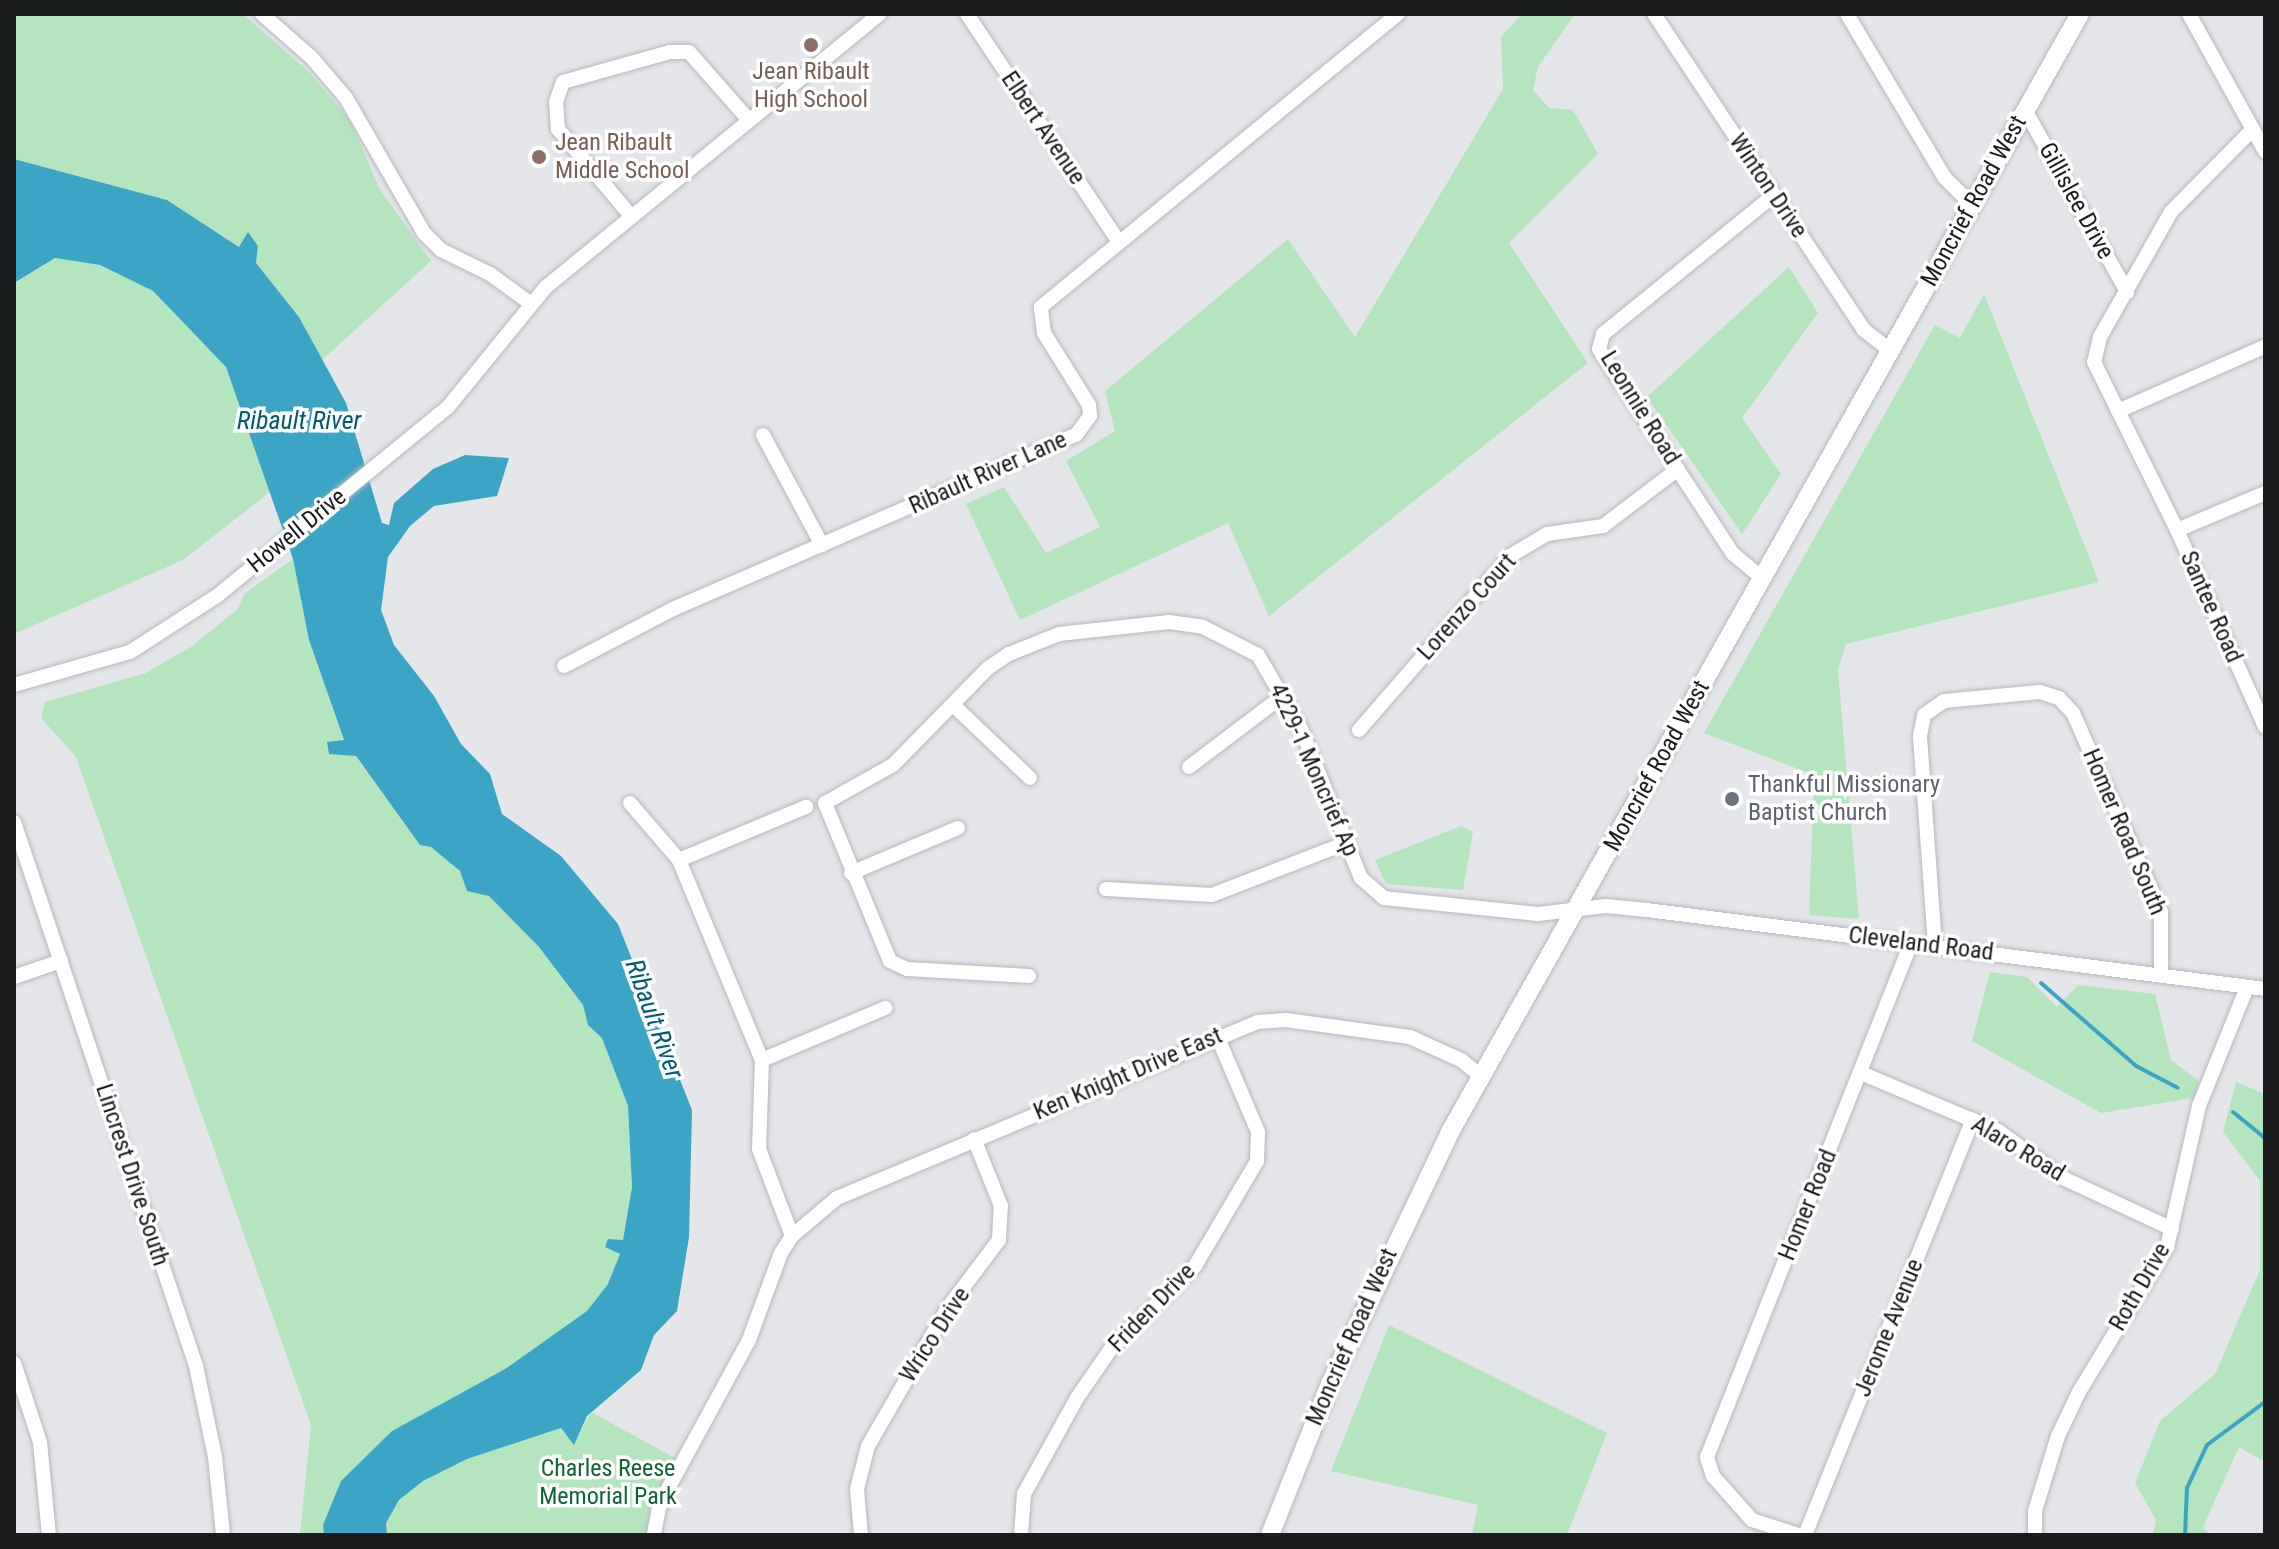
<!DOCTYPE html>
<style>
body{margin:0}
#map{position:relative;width:2279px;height:1549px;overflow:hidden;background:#e4e6ea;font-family:"Roboto Condensed",sans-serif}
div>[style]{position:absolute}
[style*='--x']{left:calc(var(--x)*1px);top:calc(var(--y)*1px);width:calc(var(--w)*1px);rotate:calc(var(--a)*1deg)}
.green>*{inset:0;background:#b5e5bf}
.water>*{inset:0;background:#3ca5c6}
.stream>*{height:4px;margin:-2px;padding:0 2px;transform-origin:2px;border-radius:2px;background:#3ca5c6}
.roads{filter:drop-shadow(0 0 2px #b6b8bc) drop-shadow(0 0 2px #b6b8bc)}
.minor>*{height:14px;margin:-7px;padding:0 7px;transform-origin:7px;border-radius:7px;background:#fff}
.major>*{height:18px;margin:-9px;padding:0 9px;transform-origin:9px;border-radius:9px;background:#fff}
.dots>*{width:22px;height:22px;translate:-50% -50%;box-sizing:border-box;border:4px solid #fff;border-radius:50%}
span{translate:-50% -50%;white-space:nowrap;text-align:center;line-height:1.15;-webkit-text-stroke:7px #fff;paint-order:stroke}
.education-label{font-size:24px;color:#785e54}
.left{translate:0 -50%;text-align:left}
.street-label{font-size:24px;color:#1b1c1d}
.worship-label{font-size:24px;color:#5b616d}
.park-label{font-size:24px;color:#126332}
.water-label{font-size:26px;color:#005c73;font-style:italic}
.frame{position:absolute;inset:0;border:16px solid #1b1c1d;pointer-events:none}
</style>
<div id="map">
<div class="green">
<div style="clip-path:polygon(14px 14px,243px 14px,310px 73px,350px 120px,379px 188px,431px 261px,322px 360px,299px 317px,256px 263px,258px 246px,248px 233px,240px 247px,167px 200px,14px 159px)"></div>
<div style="clip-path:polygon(1522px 14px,1575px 14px,1538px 67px,1533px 90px,1549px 108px,1573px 110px,1598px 154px,1509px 243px,1588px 363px,1269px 616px,1228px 523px,1020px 620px,966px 504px,1004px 487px,1046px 553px,1100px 527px,1066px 461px,1115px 431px,1105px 391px,1288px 239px,1355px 337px,1503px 89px,1501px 37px)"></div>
<div style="clip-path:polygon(55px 258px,100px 265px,153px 291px,226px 367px,271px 491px,183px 560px,14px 634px,14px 283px)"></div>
<div style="clip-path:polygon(1789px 267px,1818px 313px,1742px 418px,1781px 474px,1742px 534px,1647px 397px)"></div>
<div style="clip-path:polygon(1984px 294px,2099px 582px,1846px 644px,1838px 670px,1859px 919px,1809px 915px,1814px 775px,1704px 733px,1935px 325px,1960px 338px)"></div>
<div style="clip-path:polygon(293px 559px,309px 640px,344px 741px,420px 844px,431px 847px,460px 871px,467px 891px,488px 895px,539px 947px,583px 1005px,588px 1025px,602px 1038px,628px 1106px,632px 1187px,623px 1241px,605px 1247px,621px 1254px,608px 1284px,587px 1311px,505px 1369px,392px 1431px,323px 1525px,324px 1535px,300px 1535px,311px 1425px,76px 757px,41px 718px,45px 702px,146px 673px,192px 646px,238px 609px,244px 594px)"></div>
<div style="clip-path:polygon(1461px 826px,1473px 832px,1463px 890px,1386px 884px,1375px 860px)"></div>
<div style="clip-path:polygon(1990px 972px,2027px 977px,2057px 1007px,2078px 985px,2155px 994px,2171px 1060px,2199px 1081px,2194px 1098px,2101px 1113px,1972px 1041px)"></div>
<div style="clip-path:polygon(2236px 1082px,2265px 1094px,2265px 1462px,2239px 1447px,2203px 1527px,2210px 1535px,2153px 1535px,2156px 1520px,2135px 1483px,2160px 1421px,2215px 1374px,2260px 1270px,2260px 1181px,2223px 1132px)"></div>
<div style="clip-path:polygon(1389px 1325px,1607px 1433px,1567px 1535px,1472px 1535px,1478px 1505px,1331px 1471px)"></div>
<div style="clip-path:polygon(591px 1412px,675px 1458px,650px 1508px,647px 1535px,387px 1535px,386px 1523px,399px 1500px,423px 1481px,467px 1459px,561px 1428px,574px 1444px)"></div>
</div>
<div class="water">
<div style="clip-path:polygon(14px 159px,167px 200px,239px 247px,248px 232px,258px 246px,256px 263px,299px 317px,346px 403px,382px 523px,389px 525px,394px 503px,433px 469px,465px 455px,509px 458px,497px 496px,434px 506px,410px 526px,388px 557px,381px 610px,394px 645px,434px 696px,461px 744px,490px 774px,502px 814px,561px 856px,618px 924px,692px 1110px,689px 1237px,677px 1311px,654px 1335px,641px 1370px,587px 1416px,574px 1445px,561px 1428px,467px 1459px,423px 1481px,399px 1500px,386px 1523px,387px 1535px,324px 1535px,323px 1525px,341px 1481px,392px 1431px,505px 1369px,587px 1311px,608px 1284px,620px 1254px,605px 1247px,608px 1239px,623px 1240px,632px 1187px,628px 1106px,602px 1038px,588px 1025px,583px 1005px,539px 947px,489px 896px,467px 891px,460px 871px,431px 847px,420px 845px,356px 756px,329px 754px,327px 742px,344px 740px,309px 640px,293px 559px,226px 367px,153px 291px,100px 265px,55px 258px,14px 283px)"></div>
</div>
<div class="stream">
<div style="--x:2041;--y:983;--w:126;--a:41.1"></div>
<div style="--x:2136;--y:1066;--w:47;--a:27.6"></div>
<div style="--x:2233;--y:1112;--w:41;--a:39.1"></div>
<div style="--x:2185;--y:1535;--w:47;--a:-87.6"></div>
<div style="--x:2187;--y:1488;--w:47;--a:-65.1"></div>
<div style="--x:2207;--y:1445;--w:72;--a:-36.6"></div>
</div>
<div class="roads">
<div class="minor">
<div style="--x:262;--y:14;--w:65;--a:41.3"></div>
<div style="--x:311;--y:57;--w:54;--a:49.5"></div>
<div style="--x:346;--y:98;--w:156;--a:60"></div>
<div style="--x:424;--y:233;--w:24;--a:45"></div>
<div style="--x:441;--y:250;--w:55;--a:26.1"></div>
<div style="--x:490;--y:274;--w:49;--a:35.9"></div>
<div style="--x:967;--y:14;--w:274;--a:56.3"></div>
<div style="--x:1654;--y:14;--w:379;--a:56.4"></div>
<div style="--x:1864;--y:330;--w:33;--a:38"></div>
<div style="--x:1847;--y:14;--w:190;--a:59.2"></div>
<div style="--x:1944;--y:177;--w:40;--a:45"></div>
<div style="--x:2189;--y:14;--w:157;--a:61"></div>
<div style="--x:2025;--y:110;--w:209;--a:60.7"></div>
<div style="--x:2253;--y:129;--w:117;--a:134.7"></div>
<div style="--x:2171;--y:212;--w:144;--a:119.6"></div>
<div style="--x:2100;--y:337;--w:26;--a:103"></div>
<div style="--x:2094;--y:362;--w:187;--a:63.7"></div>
<div style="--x:2177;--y:530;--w:216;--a:65.9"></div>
<div style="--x:631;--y:216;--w:114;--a:-130"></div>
<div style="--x:558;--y:129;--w:27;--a:-94"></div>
<div style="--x:556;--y:102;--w:21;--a:-71"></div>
<div style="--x:563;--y:82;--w:111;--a:-15.7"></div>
<div style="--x:670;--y:52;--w:19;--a:0"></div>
<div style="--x:689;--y:52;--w:91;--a:48.6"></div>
<div style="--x:2118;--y:411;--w:159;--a:-23.7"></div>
<div style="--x:763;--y:435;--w:125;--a:61.8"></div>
<div style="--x:2177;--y:530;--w:95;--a:-22.8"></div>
<div style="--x:1763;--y:579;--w:39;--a:-140"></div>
<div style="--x:1733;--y:554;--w:245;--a:-123.2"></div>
<div style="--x:1599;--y:349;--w:16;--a:-75"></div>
<div style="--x:1603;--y:334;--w:220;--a:-39.1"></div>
<div style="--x:564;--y:666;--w:123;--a:-27.6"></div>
<div style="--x:673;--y:609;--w:439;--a:-23.4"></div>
<div style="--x:1076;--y:435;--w:24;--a:-54"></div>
<div style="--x:1090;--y:416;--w:11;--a:-95"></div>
<div style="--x:1089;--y:405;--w:85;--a:-122"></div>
<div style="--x:1044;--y:333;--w:26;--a:-97"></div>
<div style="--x:1041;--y:307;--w:462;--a:-39.4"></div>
<div style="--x:14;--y:685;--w:121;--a:-15.9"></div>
<div style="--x:130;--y:652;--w:103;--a:-32.8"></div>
<div style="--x:217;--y:596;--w:298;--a:-39.3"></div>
<div style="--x:448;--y:407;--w:155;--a:-50.8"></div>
<div style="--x:546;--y:287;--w:431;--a:-39.3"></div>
<div style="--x:953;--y:705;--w:106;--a:43.5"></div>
<div style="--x:1359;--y:730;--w:230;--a:-49"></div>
<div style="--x:1510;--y:556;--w:43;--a:-30.7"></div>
<div style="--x:1547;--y:534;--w:57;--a:-8.1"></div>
<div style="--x:1603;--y:526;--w:94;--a:-37.2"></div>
<div style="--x:1189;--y:767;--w:119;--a:-37.2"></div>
<div style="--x:630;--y:803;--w:75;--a:49.3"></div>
<div style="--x:679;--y:860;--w:217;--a:67.5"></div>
<div style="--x:762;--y:1060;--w:89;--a:91.9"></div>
<div style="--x:759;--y:1149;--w:93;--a:69.2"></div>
<div style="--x:792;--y:1236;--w:20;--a:123"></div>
<div style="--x:781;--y:1253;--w:93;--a:110.2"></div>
<div style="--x:749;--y:1340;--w:186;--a:118.6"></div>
<div style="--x:660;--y:1503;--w:33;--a:101"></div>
<div style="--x:14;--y:822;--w:574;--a:71.5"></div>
<div style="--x:196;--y:1366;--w:93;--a:78.2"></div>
<div style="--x:215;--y:1457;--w:78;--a:84.1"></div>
<div style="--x:679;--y:860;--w:138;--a:-22.7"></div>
<div style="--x:851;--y:873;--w:116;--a:-22.8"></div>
<div style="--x:1106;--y:889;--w:106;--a:3.2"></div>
<div style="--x:1212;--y:895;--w:144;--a:-21.2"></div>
<div style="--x:1935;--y:946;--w:211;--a:-94.1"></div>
<div style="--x:1920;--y:736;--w:21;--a:-79"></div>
<div style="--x:1924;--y:715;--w:24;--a:-35"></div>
<div style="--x:1944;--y:701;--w:96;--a:-5.4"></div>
<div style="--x:2040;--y:692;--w:20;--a:18"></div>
<div style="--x:2059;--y:698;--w:21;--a:47"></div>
<div style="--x:2073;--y:713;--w:218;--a:66.1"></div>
<div style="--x:2161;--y:912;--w:63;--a:90"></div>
<div style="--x:1029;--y:976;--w:122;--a:-176.7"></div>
<div style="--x:907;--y:969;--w:19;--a:-155"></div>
<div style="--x:890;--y:961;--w:171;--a:-112.4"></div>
<div style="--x:825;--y:803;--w:78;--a:-29.2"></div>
<div style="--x:893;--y:765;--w:136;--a:-45.6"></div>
<div style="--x:988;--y:668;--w:25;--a:-34"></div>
<div style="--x:1009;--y:654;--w:54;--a:-21.8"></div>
<div style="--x:1059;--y:634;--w:111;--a:-6.2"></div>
<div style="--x:1169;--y:622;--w:34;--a:8"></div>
<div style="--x:1203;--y:627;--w:62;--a:27"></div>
<div style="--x:1258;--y:655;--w:86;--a:59.8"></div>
<div style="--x:1301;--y:729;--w:161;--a:68.1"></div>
<div style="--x:1361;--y:878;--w:30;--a:41"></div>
<div style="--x:1384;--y:898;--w:155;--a:5.9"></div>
<div style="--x:1538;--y:914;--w:68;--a:-6.7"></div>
<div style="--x:1606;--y:906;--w:41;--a:5.6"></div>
<div style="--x:1647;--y:910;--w:623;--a:7.28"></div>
<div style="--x:14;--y:977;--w:50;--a:-18.8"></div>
<div style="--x:762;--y:1060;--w:134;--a:-22.9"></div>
<div style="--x:1861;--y:1073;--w:149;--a:22.9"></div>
<div style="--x:1998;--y:1131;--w:82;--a:35.6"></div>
<div style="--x:2065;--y:1179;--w:118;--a:25"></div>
<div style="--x:792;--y:1236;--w:59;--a:-40.2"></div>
<div style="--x:837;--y:1198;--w:455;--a:-22.7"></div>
<div style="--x:1257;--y:1022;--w:29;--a:-4"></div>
<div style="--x:1286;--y:1020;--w:125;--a:7.8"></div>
<div style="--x:1410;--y:1037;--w:56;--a:24.3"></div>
<div style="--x:1461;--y:1060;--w:26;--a:39"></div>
<div style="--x:14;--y:1363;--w:83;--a:71.8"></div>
<div style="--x:40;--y:1442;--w:93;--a:84.5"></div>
<div style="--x:861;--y:1535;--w:46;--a:-95"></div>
<div style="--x:857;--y:1489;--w:44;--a:-75.7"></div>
<div style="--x:868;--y:1446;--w:158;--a:-60"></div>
<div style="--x:947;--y:1309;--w:86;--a:-53"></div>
<div style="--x:999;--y:1240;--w:34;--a:-87"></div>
<div style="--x:1001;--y:1206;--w:72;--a:-111.9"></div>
<div style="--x:1021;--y:1535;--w:41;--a:-85.8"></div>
<div style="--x:1024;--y:1494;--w:110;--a:-61.1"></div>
<div style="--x:1077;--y:1398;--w:58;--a:-55.5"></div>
<div style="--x:1110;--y:1350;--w:120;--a:-44.7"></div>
<div style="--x:1195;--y:1266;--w:122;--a:-59.4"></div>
<div style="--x:1257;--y:1161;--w:29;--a:-88"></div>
<div style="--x:1258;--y:1132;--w:104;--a:-113.1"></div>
<div style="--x:1798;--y:1535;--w:48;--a:-161.9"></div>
<div style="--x:1752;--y:1520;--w:59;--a:-131.6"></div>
<div style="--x:1713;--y:1476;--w:20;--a:-108"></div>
<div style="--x:1707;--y:1457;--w:553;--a:-68.35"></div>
<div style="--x:1805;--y:1535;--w:448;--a:-68"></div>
<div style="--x:2035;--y:1535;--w:24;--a:-90"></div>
<div style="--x:2035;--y:1511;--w:78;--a:-73"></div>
<div style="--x:2058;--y:1436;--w:49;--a:-64.5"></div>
<div style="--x:2079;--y:1392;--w:170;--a:-58.7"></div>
<div style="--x:2167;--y:1247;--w:145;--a:-77.2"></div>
<div style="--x:2199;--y:1106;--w:128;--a:-68"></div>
</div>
<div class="major">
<div style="--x:1270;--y:1535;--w:162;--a:-68.3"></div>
<div style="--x:1330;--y:1384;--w:279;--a:-64.5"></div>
<div style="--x:1450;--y:1132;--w:1283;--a:-60.6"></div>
</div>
</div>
<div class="dots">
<div style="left:811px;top:45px;background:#8d6e63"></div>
<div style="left:539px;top:157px;background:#8d6e63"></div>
<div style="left:1732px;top:799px;background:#6b7280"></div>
</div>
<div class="education-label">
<span style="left:811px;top:86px">Jean Ribault<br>High School</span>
<span class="left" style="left:555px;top:157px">Jean Ribault<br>Middle School</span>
</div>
<div class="street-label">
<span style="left:1043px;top:128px;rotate:56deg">Elbert Avenue</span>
<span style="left:1768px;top:186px;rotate:56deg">Winton Drive</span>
<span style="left:1974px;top:201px;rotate:-61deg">Moncrief Road West</span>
<span style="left:2076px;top:201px;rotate:61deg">Gillislee Drive</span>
<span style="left:1640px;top:408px;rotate:58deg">Leonnie Road</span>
<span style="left:988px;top:473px;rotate:-24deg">Ribault River Lane</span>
<span style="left:297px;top:531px;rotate:-39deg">Howell Drive</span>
<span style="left:1467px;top:607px;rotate:-48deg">Lorenzo Court</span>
<span style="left:2211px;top:607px;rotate:66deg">Santee Road</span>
<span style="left:1657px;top:766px;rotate:-61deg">Moncrief Road West</span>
<span style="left:1314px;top:770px;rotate:66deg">4229-1 Moncrief Ap</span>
<span style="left:2124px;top:832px;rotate:67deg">Homer Road South</span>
<span style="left:1921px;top:944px;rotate:7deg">Cleveland Road</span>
<span style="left:1128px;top:1074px;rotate:-23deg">Ken Knight Drive East</span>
<span style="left:2018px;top:1149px;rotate:31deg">Alaro Road</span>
<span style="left:132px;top:1175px;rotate:72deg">Lincrest Drive South</span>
<span style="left:1808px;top:1205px;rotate:-68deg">Homer Road</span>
<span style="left:2140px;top:1287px;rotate:-60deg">Roth Drive</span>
<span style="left:1152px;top:1308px;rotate:-46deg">Friden Drive</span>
<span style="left:1889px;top:1328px;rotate:-68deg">Jerome Avenue</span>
<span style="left:935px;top:1335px;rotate:-57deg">Wrico Drive</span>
<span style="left:1352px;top:1337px;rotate:-66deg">Moncrief Road West</span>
</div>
<div class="worship-label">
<span class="left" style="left:1748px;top:799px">Thankful Missionary<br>Baptist Church</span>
</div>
<div class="park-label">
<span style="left:608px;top:1483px">Charles Reese<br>Memorial Park</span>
</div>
<div class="water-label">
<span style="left:299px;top:421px">Ribault River</span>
<span style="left:654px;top:1019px;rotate:70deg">Ribault River</span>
</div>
<div class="frame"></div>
</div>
